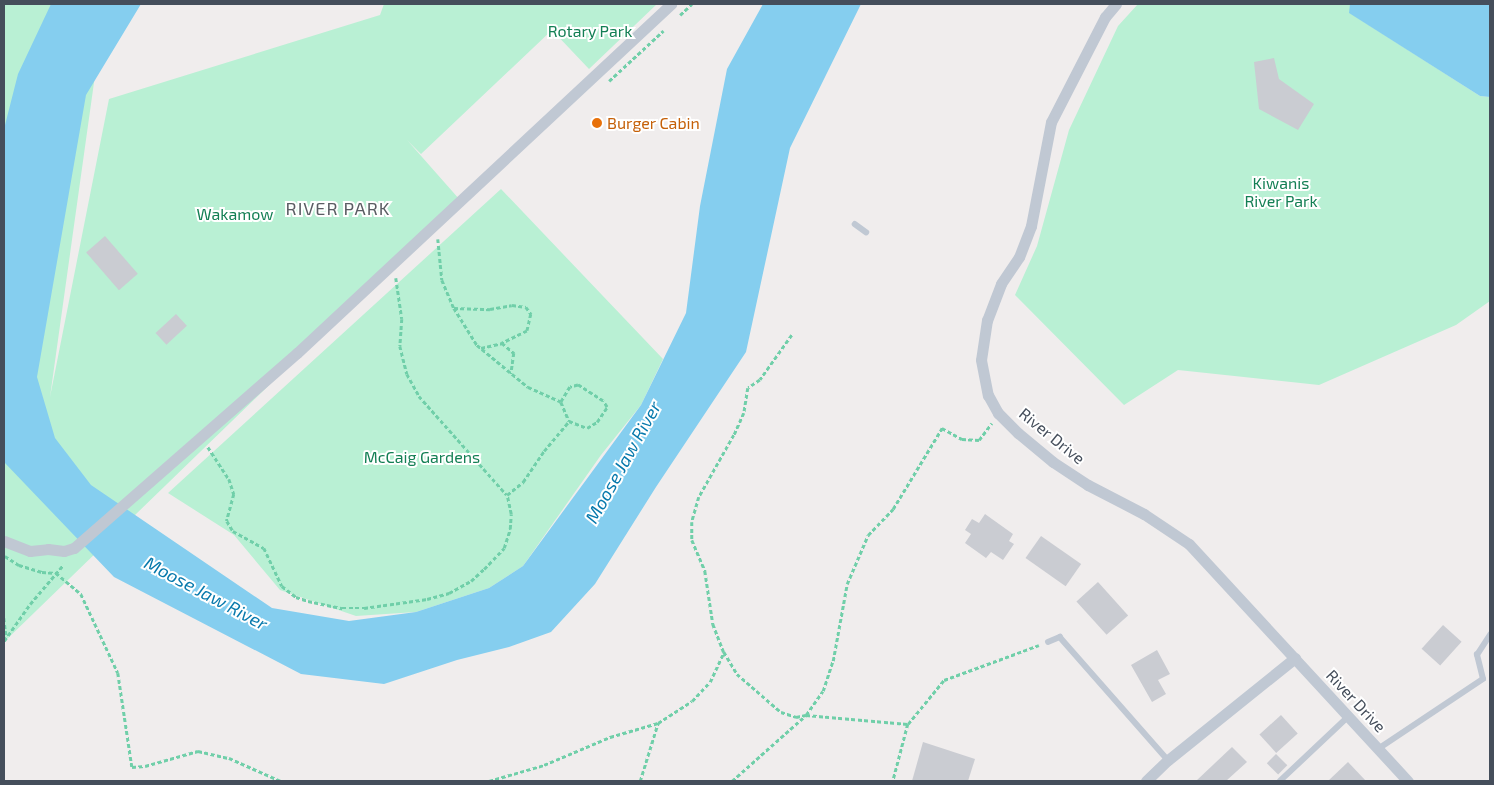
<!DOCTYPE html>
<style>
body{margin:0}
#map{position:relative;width:1494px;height:785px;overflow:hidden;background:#f0eded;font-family:"Exo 2",sans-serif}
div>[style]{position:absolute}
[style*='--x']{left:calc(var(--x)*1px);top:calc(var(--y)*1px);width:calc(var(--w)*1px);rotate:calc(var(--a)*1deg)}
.green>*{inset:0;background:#b9f0d4}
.water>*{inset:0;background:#85ceef}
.building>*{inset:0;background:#caccd2;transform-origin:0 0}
.path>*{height:2.5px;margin-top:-1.25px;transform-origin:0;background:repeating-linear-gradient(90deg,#70cfa9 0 4px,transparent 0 6.5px)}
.lane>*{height:5.5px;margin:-2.75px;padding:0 2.75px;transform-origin:2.75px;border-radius:2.75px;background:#c0c8d3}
.street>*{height:11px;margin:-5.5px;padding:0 5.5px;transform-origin:5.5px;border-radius:5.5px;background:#c0c8d3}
.dots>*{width:14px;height:14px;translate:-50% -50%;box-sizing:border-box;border:2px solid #fff;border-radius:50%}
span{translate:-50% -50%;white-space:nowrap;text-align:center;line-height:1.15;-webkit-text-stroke:4px #fff;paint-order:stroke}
.park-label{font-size:16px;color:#137f54}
.food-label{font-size:16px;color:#c56008}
.left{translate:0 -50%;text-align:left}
.street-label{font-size:16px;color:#454e5b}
.neighbourhood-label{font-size:18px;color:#5a5d63;letter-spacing:1px}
.water-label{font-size:18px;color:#0779ac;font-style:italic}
.frame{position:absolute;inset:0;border:5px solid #454e5b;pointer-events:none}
</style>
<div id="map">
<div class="green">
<div style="clip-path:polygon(4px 4px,105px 4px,50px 397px,109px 99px,380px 15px,384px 4px,657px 4px,589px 69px,552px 30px,421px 154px,407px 140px,460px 200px,4px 642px)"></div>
<div style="clip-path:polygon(1138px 4px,1350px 4px,1350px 13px,1480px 96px,1490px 97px,1490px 301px,1456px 325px,1319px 385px,1178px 370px,1124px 405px,1015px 295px,1037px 246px,1069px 130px,1118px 26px)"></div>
<div style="clip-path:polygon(501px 189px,663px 359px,641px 405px,601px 455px,523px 566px,489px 588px,416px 612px,356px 616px,280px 590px,234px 535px,168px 493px)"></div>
</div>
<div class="water">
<div style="clip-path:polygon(51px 4px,141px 4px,86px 95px,37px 377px,55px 438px,91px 485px,272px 608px,349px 621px,416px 612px,489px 588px,523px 566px,641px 405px,686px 313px,700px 206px,727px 69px,763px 4px,861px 4px,790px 148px,746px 352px,656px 487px,595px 584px,551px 632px,509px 647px,457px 660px,384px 684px,301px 674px,114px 577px,4px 462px,4px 129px,18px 74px)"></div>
<div style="clip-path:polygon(1350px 4px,1490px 4px,1490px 97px,1480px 96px,1349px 13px)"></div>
</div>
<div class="building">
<div style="clip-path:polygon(1274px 58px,1279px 79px,1314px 104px,1298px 130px,1259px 109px,1254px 62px)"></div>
<div style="left:105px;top:236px;width:50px;height:25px;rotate:49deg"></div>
<div style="left:176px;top:314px;width:16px;height:28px;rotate:47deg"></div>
<div style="clip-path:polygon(985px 514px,1013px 534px,1009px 541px,1014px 544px,1003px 560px,991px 552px,986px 558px,965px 543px,971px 534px,965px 530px,972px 519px,979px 523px)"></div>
<div style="left:1041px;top:536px;width:49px;height:27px;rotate:35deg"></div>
<div style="left:1098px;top:582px;width:45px;height:29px;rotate:48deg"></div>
<div style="left:1443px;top:625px;width:25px;height:32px;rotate:42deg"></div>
<div style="clip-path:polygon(1157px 650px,1170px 674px,1158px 680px,1166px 694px,1152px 702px,1131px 665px)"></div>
<div style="left:1281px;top:715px;width:25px;height:29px;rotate:48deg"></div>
<div style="clip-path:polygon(923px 742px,975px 759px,968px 781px,912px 781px)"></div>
<div style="clip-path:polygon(1232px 747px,1247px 762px,1226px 781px,1196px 781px)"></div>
<div style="left:1276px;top:754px;width:16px;height:13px;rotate:45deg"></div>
<div style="clip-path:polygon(1348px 762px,1366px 781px,1328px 781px)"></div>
</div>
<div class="path">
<div style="--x:680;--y:15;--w:16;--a:-43"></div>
<div style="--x:609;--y:81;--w:74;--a:-42.8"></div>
<div style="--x:438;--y:239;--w:41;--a:84.4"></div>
<div style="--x:442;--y:280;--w:30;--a:67"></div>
<div style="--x:454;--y:308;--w:44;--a:58.1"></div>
<div style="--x:477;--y:345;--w:66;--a:39.5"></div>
<div style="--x:528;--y:387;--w:36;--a:24"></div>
<div style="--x:561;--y:402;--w:21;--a:67"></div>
<div style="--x:569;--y:421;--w:19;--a:21"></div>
<div style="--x:587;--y:428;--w:12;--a:-31"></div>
<div style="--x:597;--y:422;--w:18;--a:-56"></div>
<div style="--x:607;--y:407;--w:7;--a:-124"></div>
<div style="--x:603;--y:401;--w:30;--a:-147"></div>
<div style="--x:578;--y:385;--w:8;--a:166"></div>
<div style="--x:570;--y:387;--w:17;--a:121"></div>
<div style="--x:396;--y:278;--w:41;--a:81.7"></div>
<div style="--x:402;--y:319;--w:27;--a:94"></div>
<div style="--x:400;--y:346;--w:29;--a:76"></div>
<div style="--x:407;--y:374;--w:25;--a:61"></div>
<div style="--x:419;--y:396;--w:132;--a:48.4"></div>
<div style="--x:454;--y:308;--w:36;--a:2"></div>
<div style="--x:490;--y:309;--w:22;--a:-10"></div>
<div style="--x:512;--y:305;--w:14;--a:8"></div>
<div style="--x:526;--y:307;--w:9;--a:54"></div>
<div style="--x:531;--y:314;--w:17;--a:103"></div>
<div style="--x:527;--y:331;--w:28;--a:154"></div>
<div style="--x:792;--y:335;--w:55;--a:125.4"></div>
<div style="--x:760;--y:380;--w:14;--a:146"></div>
<div style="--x:748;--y:388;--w:25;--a:99"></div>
<div style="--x:744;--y:413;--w:24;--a:114"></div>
<div style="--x:734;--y:435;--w:71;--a:119.4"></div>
<div style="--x:699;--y:497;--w:26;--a:106"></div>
<div style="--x:692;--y:522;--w:18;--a:90"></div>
<div style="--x:692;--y:540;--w:34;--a:67"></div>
<div style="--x:705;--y:571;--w:54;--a:81.4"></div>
<div style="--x:713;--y:624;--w:30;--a:69"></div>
<div style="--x:724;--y:652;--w:26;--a:59"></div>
<div style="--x:737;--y:674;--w:58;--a:40.8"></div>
<div style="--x:781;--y:712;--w:16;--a:18"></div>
<div style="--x:796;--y:717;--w:10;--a:-11"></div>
<div style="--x:806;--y:715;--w:102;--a:5"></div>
<div style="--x:908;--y:724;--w:59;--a:104.7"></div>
<div style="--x:481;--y:348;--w:22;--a:-13"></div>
<div style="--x:502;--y:343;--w:16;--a:40"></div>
<div style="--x:514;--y:353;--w:21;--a:98"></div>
<div style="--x:208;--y:447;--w:38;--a:57"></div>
<div style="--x:229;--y:479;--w:16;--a:72"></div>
<div style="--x:234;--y:494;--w:28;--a:105"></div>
<div style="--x:227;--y:521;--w:12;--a:59"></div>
<div style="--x:233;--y:531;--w:35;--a:29"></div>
<div style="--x:264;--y:548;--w:42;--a:64.7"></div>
<div style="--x:282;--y:586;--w:18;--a:38"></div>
<div style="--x:296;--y:597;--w:13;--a:18"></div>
<div style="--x:308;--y:601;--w:35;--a:12"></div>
<div style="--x:342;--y:608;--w:22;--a:0"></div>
<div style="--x:364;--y:608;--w:64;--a:-8.1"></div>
<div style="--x:427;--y:599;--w:23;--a:-15"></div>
<div style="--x:449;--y:593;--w:25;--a:-29"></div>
<div style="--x:471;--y:581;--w:18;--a:-43"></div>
<div style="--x:484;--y:569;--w:29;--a:-46"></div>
<div style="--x:504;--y:548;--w:20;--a:-72"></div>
<div style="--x:510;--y:529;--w:15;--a:-86"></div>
<div style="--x:511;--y:514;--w:19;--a:-102"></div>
<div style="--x:507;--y:495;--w:21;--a:-39"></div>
<div style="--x:523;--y:482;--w:37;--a:-56"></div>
<div style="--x:544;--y:451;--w:39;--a:-50"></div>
<div style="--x:5;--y:556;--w:17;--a:33"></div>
<div style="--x:19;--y:565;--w:24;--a:17"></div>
<div style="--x:42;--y:572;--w:14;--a:4"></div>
<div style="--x:56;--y:573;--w:33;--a:40"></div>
<div style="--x:81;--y:594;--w:87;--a:64.9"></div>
<div style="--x:118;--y:673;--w:95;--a:81.5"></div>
<div style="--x:132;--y:767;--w:13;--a:-4"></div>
<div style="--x:145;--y:766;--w:55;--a:-15.8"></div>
<div style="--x:198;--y:751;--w:32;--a:13"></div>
<div style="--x:229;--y:758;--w:57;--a:23.9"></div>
<div style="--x:4;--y:618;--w:17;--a:83"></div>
<div style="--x:4;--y:641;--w:45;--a:-54.9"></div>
<div style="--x:30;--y:604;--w:52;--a:-49.6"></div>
<div style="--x:908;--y:724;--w:57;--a:-50.7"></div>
<div style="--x:944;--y:680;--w:101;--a:-20.2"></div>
<div style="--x:489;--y:781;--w:57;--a:-16.2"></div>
<div style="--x:544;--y:765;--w:72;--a:-23"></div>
<div style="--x:610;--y:737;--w:50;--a:-16.3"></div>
<div style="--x:658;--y:723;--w:40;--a:-32.9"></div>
<div style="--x:692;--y:701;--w:26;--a:-47"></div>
<div style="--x:710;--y:682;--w:33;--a:-65"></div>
<div style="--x:640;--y:781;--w:61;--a:-72.8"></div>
<div style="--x:732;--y:781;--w:99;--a:-41.7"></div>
<div style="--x:806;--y:715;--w:29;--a:-55"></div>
<div style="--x:823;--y:691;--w:32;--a:-72"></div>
<div style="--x:833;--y:661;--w:78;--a:-79.7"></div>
<div style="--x:847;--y:584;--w:53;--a:-66.8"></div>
<div style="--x:868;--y:535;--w:36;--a:-46"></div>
<div style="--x:893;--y:509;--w:95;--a:-58.8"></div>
<div style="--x:942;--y:428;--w:23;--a:29"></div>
<div style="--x:962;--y:439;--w:17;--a:3"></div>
<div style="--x:979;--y:440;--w:21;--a:-53"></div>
</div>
<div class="lane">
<div style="--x:855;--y:224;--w:14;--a:36"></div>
<div style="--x:1048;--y:642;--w:13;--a:-23"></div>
<div style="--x:1060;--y:637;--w:164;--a:48.7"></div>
<div style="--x:1378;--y:749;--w:126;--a:-33.7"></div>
<div style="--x:1483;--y:679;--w:25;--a:-104"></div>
<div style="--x:1477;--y:655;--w:24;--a:-57"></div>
<div style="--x:1280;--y:781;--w:93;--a:-43.3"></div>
</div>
<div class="street">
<div style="--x:1116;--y:4;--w:17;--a:130"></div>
<div style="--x:1105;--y:17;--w:118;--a:117.2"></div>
<div style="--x:1051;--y:122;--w:106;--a:100.9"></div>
<div style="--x:1031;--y:226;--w:33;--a:111"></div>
<div style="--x:1019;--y:257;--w:32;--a:124"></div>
<div style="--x:1001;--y:284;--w:39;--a:111"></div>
<div style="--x:987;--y:320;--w:40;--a:98.5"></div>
<div style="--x:981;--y:360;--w:36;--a:79"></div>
<div style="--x:988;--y:395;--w:21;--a:61"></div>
<div style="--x:998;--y:413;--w:28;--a:45"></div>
<div style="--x:1018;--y:433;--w:45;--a:39.6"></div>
<div style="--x:1053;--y:462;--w:42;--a:33.3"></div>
<div style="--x:1088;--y:485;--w:63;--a:27.4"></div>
<div style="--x:1144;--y:514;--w:54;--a:33.7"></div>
<div style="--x:1189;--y:544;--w:323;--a:47.3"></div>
<div style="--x:4;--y:541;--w:28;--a:21"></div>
<div style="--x:30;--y:551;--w:18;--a:-6"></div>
<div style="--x:48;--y:549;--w:16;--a:7"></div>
<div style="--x:64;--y:551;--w:10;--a:-17"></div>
<div style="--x:74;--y:548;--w:296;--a:-41.2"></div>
<div style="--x:297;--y:353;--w:512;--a:-43.02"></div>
<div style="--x:1146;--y:781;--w:30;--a:-44"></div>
<div style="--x:1168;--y:760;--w:163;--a:-38.8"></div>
</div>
<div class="dots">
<div style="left:597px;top:123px;background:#e8710a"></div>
</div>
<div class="park-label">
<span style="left:590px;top:31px">Rotary Park</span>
<span style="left:1281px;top:192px">Kiwanis<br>River Park</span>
<span style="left:235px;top:214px">Wakamow</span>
<span style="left:422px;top:457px">McCaig Gardens</span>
</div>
<div class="food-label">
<span class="left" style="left:607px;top:123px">Burger Cabin</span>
</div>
<div class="street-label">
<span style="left:1052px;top:436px;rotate:39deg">River Drive</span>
<span style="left:1356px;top:701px;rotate:47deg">River Drive</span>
</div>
<div class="neighbourhood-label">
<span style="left:338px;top:208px">RIVER PARK</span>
</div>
<div class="water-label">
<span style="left:623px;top:462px;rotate:-61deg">Moose Jaw River</span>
<span style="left:206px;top:593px;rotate:28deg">Moose Jaw River</span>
</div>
<div class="frame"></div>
</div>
